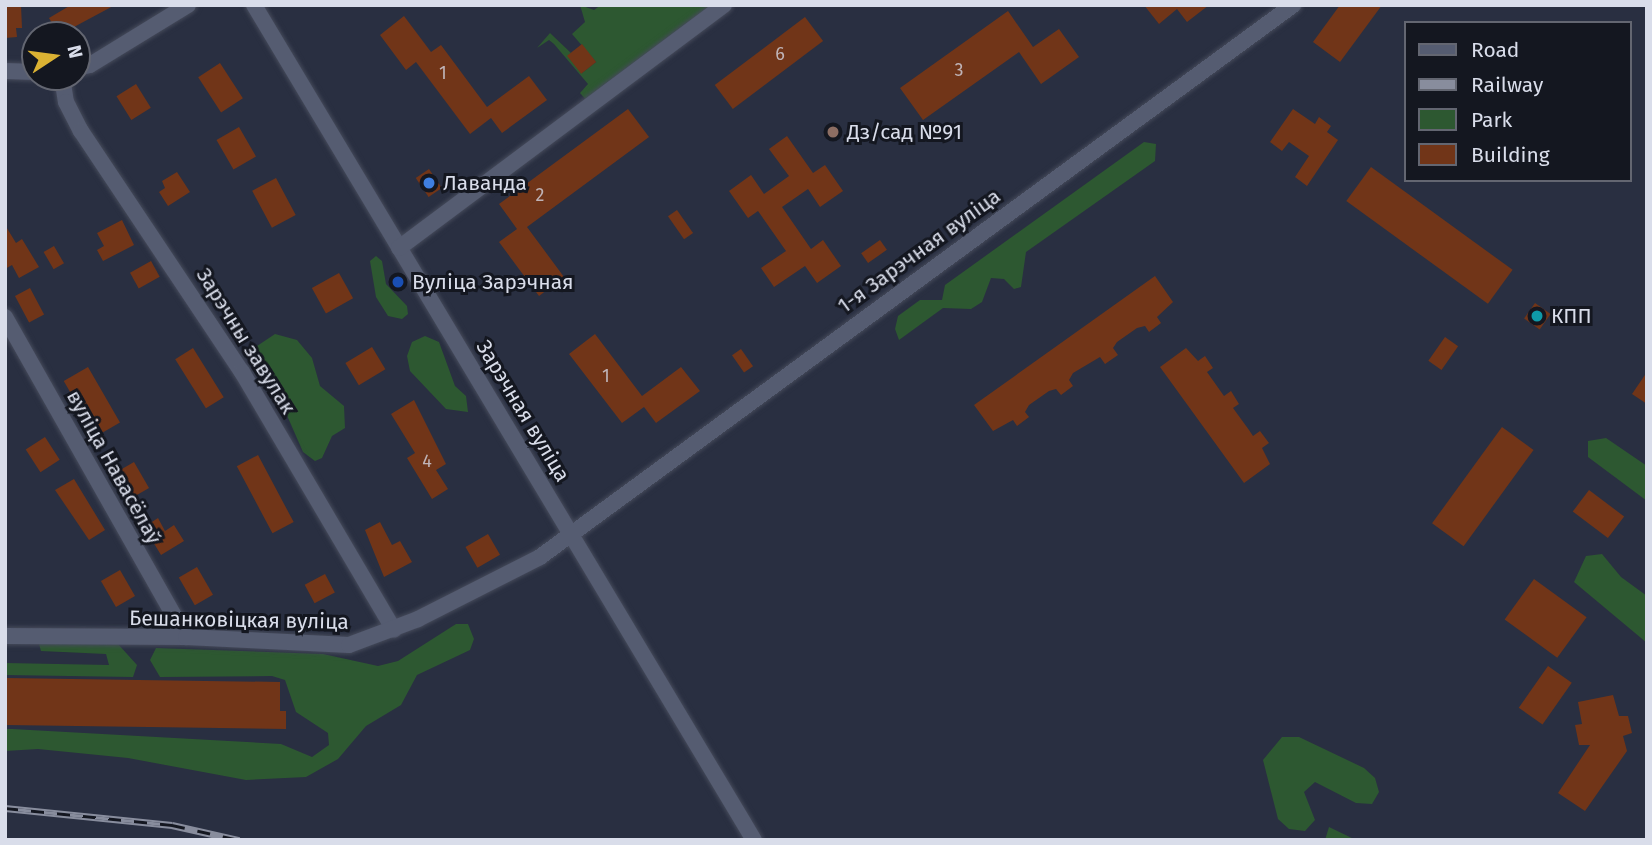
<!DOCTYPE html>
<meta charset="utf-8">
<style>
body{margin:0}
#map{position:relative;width:1652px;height:845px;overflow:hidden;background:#292f41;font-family:"Fira Sans",sans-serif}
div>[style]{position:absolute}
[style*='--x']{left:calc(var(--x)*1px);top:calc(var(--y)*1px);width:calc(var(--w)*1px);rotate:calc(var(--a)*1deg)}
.green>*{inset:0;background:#2d5831}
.building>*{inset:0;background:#713518;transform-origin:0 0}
.roads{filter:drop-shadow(0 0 2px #454a5a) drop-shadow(0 0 2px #454a5a)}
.minor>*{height:16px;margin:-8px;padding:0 8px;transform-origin:8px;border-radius:8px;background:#555c71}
.rail>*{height:7px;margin-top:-3.5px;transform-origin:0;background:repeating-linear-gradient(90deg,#141720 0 13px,#888d9d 0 26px);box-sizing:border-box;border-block:2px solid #888d9d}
.dots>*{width:19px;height:19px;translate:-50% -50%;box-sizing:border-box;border:4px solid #141720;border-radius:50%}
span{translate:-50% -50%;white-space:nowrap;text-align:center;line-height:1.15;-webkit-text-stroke:6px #141720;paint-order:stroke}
.number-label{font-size:18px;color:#bfb3b6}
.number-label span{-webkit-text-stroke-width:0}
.poi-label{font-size:21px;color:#d9ddea}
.left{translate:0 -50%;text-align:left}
.street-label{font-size:21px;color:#d9ddea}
.frame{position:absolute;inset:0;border:7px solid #d9ddea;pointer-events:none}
.legend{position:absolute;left:1404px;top:21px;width:228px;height:161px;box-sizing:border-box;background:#141720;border:2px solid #636671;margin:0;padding:9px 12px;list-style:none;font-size:21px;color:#d9ddea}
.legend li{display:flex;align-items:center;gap:14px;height:35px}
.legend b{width:35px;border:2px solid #636671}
.north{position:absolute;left:21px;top:21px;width:70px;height:70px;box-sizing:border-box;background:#141720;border:2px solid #636671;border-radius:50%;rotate:77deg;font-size:19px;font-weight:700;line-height:28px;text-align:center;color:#d9ddea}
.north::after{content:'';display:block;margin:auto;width:24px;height:32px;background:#dbb233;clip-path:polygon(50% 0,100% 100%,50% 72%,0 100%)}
</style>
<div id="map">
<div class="green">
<div style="clip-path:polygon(580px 5px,594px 10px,601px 5px,711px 5px,586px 100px,580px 93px,588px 84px,554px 44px,549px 40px,537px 48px,550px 33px,571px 53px,582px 73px,596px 62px,572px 34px,585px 22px)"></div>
<div style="clip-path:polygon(1144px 142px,1156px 144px,1155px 161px,1026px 252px,1021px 287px,1014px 289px,1004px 279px,991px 278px,982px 302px,971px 309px,943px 308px,899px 340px,895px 329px,898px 316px,920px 300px,942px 300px,945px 285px)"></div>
<div style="clip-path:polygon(376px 256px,382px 261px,386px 284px,407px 306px,408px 314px,402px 319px,388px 316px,376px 297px,370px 261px)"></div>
<div style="clip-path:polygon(275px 334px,297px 340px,312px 358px,320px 386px,344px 406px,345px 428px,332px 436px,322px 458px,315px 461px,303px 452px,282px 404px,261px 383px,254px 360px,257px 346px)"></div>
<div style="clip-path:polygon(425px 336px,439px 342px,455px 386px,466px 396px,468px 412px,446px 409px,410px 371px,407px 356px,412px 342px)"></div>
<div style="clip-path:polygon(1606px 438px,1647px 466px,1647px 501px,1588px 457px,1588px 441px)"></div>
<div style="clip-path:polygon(1602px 554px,1621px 577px,1647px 596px,1647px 643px,1574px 582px,1586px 556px)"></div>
<div style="clip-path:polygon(456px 624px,468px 624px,474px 639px,470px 650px,417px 675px,401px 705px,366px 726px,338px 759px,306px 777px,246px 780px,128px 758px,38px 749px,5px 751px,5px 729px,12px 729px,281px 744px,312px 757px,329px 745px,328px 733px,296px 712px,285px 680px,272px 676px,160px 677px,150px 660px,156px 648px,323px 654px,378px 666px,398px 661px)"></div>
<div style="clip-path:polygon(39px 644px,118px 644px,137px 665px,133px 677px,5px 675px,5px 663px,109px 665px,106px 654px,41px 651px)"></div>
<div style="clip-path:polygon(1282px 737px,1299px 737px,1364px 768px,1375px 778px,1379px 792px,1372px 804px,1356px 803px,1315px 782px,1304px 792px,1315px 820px,1305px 831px,1289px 829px,1278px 819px,1263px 760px)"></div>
<div style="clip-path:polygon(1329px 827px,1356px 840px,1325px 840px)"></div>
</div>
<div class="building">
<div style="clip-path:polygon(5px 5px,21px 5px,22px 28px,16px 28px,17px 37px,5px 38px)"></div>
<div style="clip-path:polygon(71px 5px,115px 5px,59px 35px,49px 18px)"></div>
<div style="clip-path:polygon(1144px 5px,1209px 5px,1187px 22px,1177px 9px,1159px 24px)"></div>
<div style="clip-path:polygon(1340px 5px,1382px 5px,1340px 62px,1313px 42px)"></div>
<div style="clip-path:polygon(1008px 11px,1033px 47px,1059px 29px,1079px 57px,1041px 84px,1019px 52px,923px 120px,900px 88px)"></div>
<div style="clip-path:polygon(404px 16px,431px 52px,441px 45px,487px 107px,529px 76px,547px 100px,502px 133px,491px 118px,470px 134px,416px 62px,406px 70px,380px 35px)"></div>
<div style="left:805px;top:17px;width:30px;height:113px;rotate:53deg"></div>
<div style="left:582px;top:44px;width:23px;height:19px;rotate:52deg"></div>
<div style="left:220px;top:63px;width:42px;height:26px;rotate:57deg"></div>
<div style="left:136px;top:84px;width:28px;height:23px;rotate:58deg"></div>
<div style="clip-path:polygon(628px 109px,649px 137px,527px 227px,564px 277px,539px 296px,499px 242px,517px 229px,499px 204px)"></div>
<div style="clip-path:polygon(1293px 109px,1315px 124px,1319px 117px,1331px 126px,1327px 132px,1338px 140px,1307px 186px,1295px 177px,1309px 156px,1289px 142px,1282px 151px,1270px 142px)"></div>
<div style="left:239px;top:127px;width:34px;height:26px;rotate:60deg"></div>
<div style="clip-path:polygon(787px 136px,813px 173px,825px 165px,843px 191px,820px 207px,808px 189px,782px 207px,811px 249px,823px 240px,841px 266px,817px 283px,805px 266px,774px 287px,761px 268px,786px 251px,758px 211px,748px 218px,729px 191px,751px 175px,764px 194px,789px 176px,769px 149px)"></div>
<div style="left:1371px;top:167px;width:175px;height:42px;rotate:36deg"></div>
<div style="left:429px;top:169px;width:23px;height:16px;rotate:56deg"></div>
<div style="clip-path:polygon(177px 172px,190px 192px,168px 206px,159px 192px,165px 188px,162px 181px)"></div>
<div style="left:276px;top:178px;width:42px;height:27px;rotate:62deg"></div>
<div style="left:677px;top:210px;width:28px;height:11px;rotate:55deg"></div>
<div style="clip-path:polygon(122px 220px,134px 245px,103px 261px,97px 250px,104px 246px,97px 233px)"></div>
<div style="clip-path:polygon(5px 225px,16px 243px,22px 239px,39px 267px,19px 278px,12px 265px,5px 269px)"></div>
<div style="left:880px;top:240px;width:12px;height:23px;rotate:55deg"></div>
<div style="left:54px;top:246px;width:20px;height:12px;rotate:60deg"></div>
<div style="left:151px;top:261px;width:18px;height:24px;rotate:61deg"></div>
<div style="left:339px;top:273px;width:29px;height:31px;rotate:61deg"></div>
<div style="clip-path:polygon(1155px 276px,1173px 302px,1157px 317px,1161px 323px,1149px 332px,1145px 326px,1137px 328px,1117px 342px,1113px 348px,1118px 355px,1105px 364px,1100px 357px,1073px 373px,1069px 380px,1073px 386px,1061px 395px,1056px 389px,1049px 391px,1029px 405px,1025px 412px,1029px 417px,1017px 426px,1013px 420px,993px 431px,974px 405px)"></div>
<div style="left:30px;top:288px;width:30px;height:17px;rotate:62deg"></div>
<div style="left:1535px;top:303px;width:19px;height:19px;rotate:35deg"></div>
<div style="clip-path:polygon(595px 334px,642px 396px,681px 367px,700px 391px,656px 423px,644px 407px,622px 423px,569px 354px)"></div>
<div style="left:1445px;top:337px;width:16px;height:29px;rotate:35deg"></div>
<div style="left:372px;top:347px;width:26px;height:31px;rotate:59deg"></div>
<div style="left:193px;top:348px;width:58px;height:21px;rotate:58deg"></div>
<div style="clip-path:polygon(1186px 348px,1198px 361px,1205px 356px,1213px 368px,1207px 372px,1224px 396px,1231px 391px,1239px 404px,1233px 408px,1249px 430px,1253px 436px,1260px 431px,1269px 443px,1262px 448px,1270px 464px,1244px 483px,1160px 367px)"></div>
<div style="left:741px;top:349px;width:21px;height:11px;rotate:55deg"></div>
<div style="left:88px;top:367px;width:64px;height:28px;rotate:60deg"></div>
<div style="clip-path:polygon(1647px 372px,1647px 404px,1632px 394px)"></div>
<div style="clip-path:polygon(414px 400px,446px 464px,436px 470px,448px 489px,432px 499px,407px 458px,415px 453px,391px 414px)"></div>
<div style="left:1502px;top:427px;width:39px;height:119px;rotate:36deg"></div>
<div style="left:45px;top:437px;width:27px;height:23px;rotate:57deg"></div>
<div style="left:258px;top:455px;width:76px;height:24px;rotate:62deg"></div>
<div style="left:134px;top:462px;width:30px;height:23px;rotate:60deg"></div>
<div style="clip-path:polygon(74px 479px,105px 530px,89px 540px,55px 490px)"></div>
<div style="left:1589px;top:490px;width:44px;height:27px;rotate:37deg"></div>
<div style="clip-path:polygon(158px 518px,165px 531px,174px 525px,184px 541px,161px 555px,144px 527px)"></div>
<div style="clip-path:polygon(380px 522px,392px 545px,400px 541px,412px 562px,384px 577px,365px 530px)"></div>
<div style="left:488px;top:534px;width:24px;height:26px;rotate:60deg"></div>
<div style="left:197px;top:567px;width:32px;height:21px;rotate:60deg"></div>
<div style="left:120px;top:570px;width:30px;height:22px;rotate:60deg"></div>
<div style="left:325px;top:574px;width:21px;height:23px;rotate:62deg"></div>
<div style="left:1534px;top:579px;width:65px;height:50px;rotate:36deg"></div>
<div style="left:1548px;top:666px;width:29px;height:51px;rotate:35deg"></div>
<div style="clip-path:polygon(5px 678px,280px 682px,280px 711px,286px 711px,286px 729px,5px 725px)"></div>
<div style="clip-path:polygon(1613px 695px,1619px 716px,1628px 716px,1632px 733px,1623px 736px,1627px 751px,1585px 811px,1558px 793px,1590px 745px,1579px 745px,1575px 725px,1582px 724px,1578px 702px)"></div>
</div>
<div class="roads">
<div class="minor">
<div style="--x:254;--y:5;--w:973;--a:59.09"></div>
<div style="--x:77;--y:68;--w:13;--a:-13"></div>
<div style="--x:90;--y:65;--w:115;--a:-31.5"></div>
<div style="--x:5;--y:71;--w:30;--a:2"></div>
<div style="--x:62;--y:77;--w:25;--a:81"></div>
<div style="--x:66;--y:102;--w:33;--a:63"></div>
<div style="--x:81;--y:131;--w:290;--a:56.3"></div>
<div style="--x:242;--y:372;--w:299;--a:59.5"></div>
<div style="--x:399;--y:248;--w:406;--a:-36.8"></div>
<div style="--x:5;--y:317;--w:368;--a:60.5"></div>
<div style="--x:5;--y:636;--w:181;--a:0.3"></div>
<div style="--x:186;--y:637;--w:163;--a:2.8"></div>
<div style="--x:349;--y:645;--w:74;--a:-20.6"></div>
<div style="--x:418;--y:619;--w:137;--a:-26.9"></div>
<div style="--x:540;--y:557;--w:934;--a:-36.24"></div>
</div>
</div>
<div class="rail">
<div style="--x:5;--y:808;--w:168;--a:5.8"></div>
<div style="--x:172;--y:825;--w:69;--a:12.6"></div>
</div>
<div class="dots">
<div style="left:833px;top:132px;background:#8d6e63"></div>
<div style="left:429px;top:183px;background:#3f7fe0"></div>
<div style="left:398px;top:282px;background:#1a4fb4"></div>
<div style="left:1537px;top:316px;background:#0f9aa8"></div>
</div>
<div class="number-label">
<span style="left:780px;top:54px">6</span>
<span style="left:959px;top:70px">3</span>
<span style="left:443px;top:73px">1</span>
<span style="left:540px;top:195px">2</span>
<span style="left:606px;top:376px">1</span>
<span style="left:427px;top:461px">4</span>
</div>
<div class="poi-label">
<span class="left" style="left:847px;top:132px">Дз/сад №91</span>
<span class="left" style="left:443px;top:183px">Лаванда</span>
<span class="left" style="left:412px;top:282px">Вуліца Зарэчная</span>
<span class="left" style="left:1551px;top:316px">КПП</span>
</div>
<div class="street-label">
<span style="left:919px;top:251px;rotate:-36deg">1-я Зарэчная вуліца</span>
<span style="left:246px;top:341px;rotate:58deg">Зарэчны завулак</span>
<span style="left:523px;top:411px;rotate:59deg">Зарэчная вуліца</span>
<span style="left:114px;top:467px;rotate:61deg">вуліца Навасёлаў</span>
<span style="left:239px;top:620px;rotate:1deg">Бешанковіцкая вуліца</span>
</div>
<div class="frame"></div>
<ul class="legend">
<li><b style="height:9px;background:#555c71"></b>Road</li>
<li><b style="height:9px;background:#888d9d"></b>Railway</li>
<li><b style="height:19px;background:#2d5831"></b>Park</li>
<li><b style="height:19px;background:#713518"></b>Building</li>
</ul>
<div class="north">N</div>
</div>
